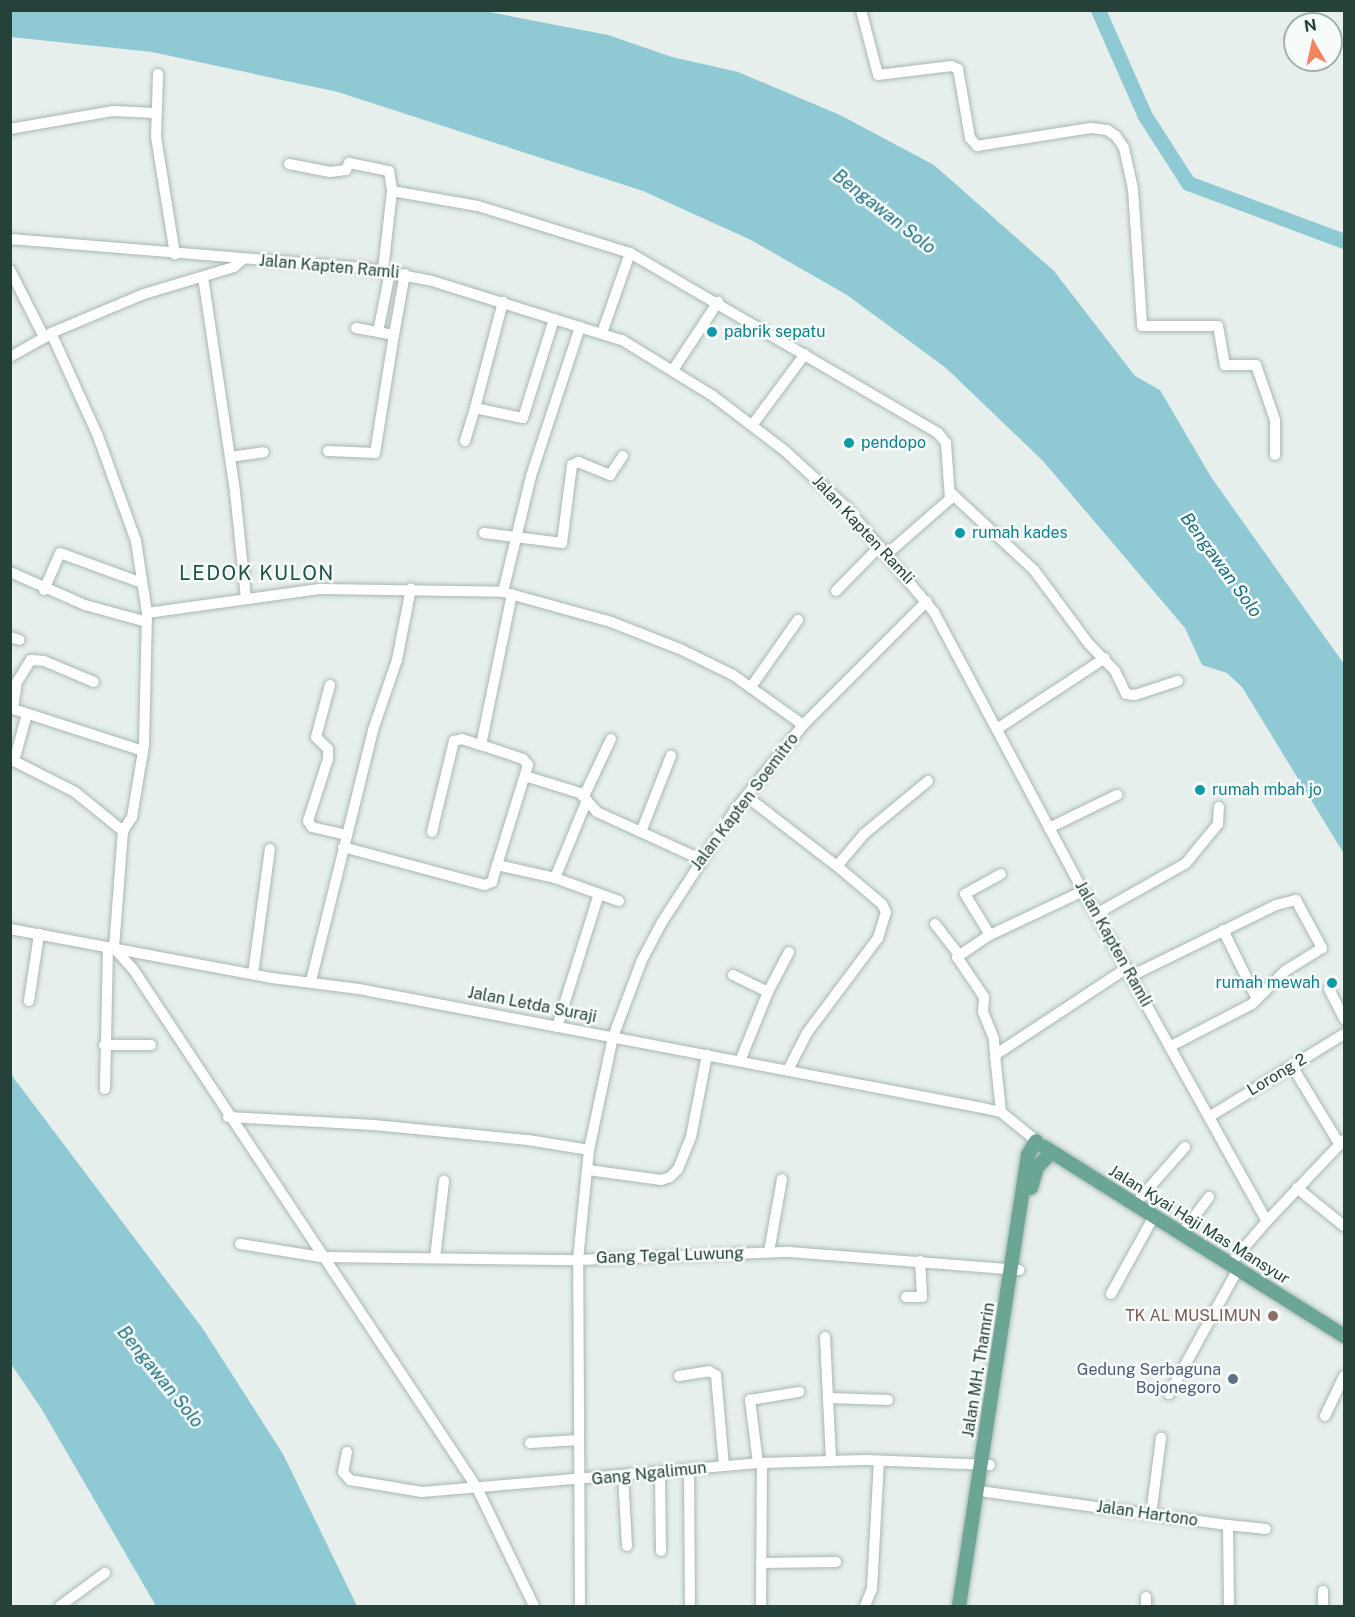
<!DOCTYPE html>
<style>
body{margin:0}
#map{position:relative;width:1355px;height:1617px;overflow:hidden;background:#e6efeb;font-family:"Public Sans",sans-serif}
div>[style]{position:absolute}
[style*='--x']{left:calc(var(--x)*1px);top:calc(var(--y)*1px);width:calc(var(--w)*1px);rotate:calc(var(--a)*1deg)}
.water>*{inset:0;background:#8ec9d4}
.river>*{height:15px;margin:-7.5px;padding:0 7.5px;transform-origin:7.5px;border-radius:7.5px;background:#8ec9d4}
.roads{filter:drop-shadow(0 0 2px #a8b8b2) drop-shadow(0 0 2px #a8b8b2)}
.minor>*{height:10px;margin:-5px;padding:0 5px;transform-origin:5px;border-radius:5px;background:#fff}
.major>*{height:14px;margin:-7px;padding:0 7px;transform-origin:7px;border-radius:7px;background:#6aa596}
.dots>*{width:16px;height:16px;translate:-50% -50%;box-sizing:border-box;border:3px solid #f7fbf9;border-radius:50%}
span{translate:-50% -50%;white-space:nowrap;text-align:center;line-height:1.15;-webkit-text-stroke:5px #f7fbf9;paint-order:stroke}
.street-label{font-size:16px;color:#24423a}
.culture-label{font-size:16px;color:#0d838f}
.left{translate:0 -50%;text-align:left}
.right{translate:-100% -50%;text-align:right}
.education-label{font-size:16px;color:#785e54}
.service-label{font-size:16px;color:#4e5e75}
.water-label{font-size:18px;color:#1c6f80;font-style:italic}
.quarter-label{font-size:20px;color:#1f5548;letter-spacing:1.5px}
.frame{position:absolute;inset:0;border:12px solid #24423a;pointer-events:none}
.north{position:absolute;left:1283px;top:12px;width:60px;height:60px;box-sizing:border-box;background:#f7fbf9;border:2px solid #a3b1ad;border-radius:50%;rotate:351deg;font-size:16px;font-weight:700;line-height:24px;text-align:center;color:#24423a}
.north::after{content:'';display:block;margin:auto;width:21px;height:27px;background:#f4845f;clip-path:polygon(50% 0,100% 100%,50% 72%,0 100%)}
</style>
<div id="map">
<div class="water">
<div style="clip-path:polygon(10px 11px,484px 11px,608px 35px,672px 57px,738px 72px,840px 115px,934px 165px,1054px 271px,1135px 376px,1160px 390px,1211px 477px,1344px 664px,1344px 854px,1242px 687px,1227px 673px,1202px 665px,1185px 628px,1043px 461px,946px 368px,847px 295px,751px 240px,643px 191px,338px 92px,152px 52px,11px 37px)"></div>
<div style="clip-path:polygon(10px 1073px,203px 1329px,283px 1454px,357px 1606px,156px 1606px,41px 1408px,11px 1364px)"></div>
</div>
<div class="river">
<div style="--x:1098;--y:10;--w:116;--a:66.1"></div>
<div style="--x:1145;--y:116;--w:80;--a:57.3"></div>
<div style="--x:1188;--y:183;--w:166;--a:20.4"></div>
</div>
<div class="roads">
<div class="minor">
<div style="--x:861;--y:10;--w:67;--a:75.3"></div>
<div style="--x:878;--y:75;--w:74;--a:-7"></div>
<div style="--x:951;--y:66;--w:8;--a:23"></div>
<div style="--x:958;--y:69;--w:70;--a:80.1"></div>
<div style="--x:970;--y:138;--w:11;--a:49"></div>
<div style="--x:977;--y:146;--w:115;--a:-9"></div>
<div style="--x:1091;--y:128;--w:16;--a:7"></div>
<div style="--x:1107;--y:130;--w:11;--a:34"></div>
<div style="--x:1116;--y:136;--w:14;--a:56"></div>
<div style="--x:1124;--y:148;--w:42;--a:77.6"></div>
<div style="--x:1133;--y:189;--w:137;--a:86.2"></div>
<div style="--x:1142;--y:326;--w:76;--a:0"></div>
<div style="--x:1218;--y:326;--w:40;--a:80"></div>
<div style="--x:1225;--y:365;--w:31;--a:0"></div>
<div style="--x:1256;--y:365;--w:58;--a:70.9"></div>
<div style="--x:1275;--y:420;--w:35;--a:90"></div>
<div style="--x:158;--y:74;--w:63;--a:91.8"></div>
<div style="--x:156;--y:137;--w:119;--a:80.8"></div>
<div style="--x:10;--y:129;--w:105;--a:-9.9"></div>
<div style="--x:113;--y:111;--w:42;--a:2.7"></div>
<div style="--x:289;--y:164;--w:42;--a:11"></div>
<div style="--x:330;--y:172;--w:16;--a:-7"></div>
<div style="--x:346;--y:170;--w:8;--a:-67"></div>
<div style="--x:349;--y:163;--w:41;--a:11.3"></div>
<div style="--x:389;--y:171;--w:20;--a:81"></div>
<div style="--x:392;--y:191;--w:80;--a:96.5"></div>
<div style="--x:392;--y:191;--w:87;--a:9.9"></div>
<div style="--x:478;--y:206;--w:159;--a:17.2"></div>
<div style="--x:630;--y:253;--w:357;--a:30.3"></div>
<div style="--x:938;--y:433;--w:13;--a:51"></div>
<div style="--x:946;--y:443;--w:56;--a:85.9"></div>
<div style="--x:950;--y:499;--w:84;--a:138.9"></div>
<div style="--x:10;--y:239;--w:355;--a:4.7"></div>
<div style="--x:364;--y:268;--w:69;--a:10.8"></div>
<div style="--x:432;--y:281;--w:199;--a:17.3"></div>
<div style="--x:622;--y:340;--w:107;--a:31.6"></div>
<div style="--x:713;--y:396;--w:89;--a:37.3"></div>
<div style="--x:784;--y:450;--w:86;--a:42.6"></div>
<div style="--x:847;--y:508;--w:136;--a:50.1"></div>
<div style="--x:934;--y:612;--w:316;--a:61.9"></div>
<div style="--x:1083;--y:891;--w:378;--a:60.9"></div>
<div style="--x:1267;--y:1221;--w:57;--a:130.7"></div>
<div style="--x:10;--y:270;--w:75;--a:63.1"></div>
<div style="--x:390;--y:272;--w:61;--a:101.3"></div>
<div style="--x:378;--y:332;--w:16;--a:11"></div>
<div style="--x:394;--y:335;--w:62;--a:-79.8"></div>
<div style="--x:203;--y:277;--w:217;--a:81.5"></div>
<div style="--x:235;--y:492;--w:107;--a:84.1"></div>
<div style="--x:356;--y:328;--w:22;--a:10"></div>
<div style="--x:602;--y:333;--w:85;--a:-70.7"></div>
<div style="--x:10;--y:357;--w:45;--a:-29.4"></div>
<div style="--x:673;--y:370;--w:82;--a:-56.5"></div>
<div style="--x:475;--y:408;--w:110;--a:-75.2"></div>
<div style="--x:753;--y:424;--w:87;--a:-53.4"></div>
<div style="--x:465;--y:441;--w:34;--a:-73"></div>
<div style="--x:475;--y:408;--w:49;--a:11.8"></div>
<div style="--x:523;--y:418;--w:104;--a:-72.6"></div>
<div style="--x:328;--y:451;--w:47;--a:2.4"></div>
<div style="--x:375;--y:453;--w:120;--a:-80.9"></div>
<div style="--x:230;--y:457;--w:34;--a:-8"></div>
<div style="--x:952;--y:494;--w:112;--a:42.8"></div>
<div style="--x:1034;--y:570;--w:92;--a:53.4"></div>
<div style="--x:1089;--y:644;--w:37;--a:46"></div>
<div style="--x:1115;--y:671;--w:25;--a:64"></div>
<div style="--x:1126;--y:694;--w:9;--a:6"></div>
<div style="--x:1135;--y:695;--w:45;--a:-18"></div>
<div style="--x:484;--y:533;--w:79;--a:7.3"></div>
<div style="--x:562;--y:543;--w:79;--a:-82.7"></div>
<div style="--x:572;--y:465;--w:7;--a:-27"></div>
<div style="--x:578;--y:462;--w:35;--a:22"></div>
<div style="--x:610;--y:475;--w:23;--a:-56"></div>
<div style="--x:10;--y:572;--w:82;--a:23.7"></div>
<div style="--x:85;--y:605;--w:64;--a:15.3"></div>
<div style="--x:44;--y:590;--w:40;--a:-66.6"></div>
<div style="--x:60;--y:553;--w:87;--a:20.1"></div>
<div style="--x:836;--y:591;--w:63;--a:-45.6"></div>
<div style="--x:503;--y:592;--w:119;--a:-76.4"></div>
<div style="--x:531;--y:476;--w:157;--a:-71.8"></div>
<div style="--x:147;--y:613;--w:176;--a:-7.9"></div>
<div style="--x:321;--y:589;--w:182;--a:0.9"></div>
<div style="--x:503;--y:592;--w:112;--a:15.5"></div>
<div style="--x:611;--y:622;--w:74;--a:21.4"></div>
<div style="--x:680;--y:649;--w:59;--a:26.1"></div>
<div style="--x:733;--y:675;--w:86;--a:35.5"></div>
<div style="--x:10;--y:637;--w:10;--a:17"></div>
<div style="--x:330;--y:685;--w:54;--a:105.1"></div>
<div style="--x:316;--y:737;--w:17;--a:45"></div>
<div style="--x:328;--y:749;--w:10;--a:90"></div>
<div style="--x:328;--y:759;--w:65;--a:107.9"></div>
<div style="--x:308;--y:821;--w:7;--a:56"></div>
<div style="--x:312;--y:827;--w:36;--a:13"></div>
<div style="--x:751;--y:687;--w:82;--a:-55"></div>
<div style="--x:10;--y:708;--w:140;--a:17.9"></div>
<div style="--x:13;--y:709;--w:27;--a:-82"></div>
<div style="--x:17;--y:682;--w:26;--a:-58"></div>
<div style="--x:31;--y:660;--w:13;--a:4"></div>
<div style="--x:44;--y:661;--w:54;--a:22.8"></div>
<div style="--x:997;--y:729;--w:129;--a:-33.3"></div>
<div style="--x:10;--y:759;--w:73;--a:26.9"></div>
<div style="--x:75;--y:792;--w:62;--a:39.1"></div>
<div style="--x:123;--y:831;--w:117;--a:94.4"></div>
<div style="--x:114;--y:948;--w:28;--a:48"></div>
<div style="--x:133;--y:969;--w:623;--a:56.46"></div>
<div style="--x:477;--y:1488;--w:131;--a:64.2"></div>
<div style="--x:14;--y:761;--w:49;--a:-74.5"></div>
<div style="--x:525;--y:776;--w:58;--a:17.2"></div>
<div style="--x:580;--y:793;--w:25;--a:48"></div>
<div style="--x:597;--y:812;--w:113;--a:24.5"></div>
<div style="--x:584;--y:796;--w:63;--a:-64.7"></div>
<div style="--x:746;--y:796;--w:115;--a:37.6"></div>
<div style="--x:837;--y:866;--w:59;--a:40.2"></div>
<div style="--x:882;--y:904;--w:9;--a:63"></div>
<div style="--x:886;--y:912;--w:27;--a:107"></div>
<div style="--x:878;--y:938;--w:119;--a:126.8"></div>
<div style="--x:807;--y:1033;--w:42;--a:117.2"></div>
<div style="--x:1049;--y:828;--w:76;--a:-25.9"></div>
<div style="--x:123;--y:831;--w:17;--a:-57"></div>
<div style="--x:132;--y:817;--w:73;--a:-80.5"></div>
<div style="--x:144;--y:745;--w:132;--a:-88.7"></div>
<div style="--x:147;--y:613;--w:73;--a:-98.7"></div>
<div style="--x:136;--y:541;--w:112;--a:-109.9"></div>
<div style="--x:98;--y:436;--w:113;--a:-114.5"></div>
<div style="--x:51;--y:333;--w:101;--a:-22.8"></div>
<div style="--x:144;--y:294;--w:94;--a:-16.7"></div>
<div style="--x:234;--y:267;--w:11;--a:-41"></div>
<div style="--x:432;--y:832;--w:94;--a:-76.4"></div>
<div style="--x:454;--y:741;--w:8;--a:-14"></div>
<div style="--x:462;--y:739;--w:20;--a:18"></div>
<div style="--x:641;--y:832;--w:82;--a:-68.5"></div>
<div style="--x:343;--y:847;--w:147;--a:15"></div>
<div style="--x:485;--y:885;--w:8;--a:-23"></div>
<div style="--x:492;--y:882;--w:18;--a:-74"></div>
<div style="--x:497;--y:865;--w:59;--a:12.6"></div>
<div style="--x:555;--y:878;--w:68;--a:19.8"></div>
<div style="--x:497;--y:865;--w:105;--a:-72.8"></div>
<div style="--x:528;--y:765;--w:8;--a:-130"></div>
<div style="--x:523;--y:759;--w:44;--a:-161.6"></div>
<div style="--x:481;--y:745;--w:154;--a:-78.4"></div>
<div style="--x:837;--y:866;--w:42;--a:-49.8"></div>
<div style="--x:864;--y:834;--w:83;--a:-39.6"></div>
<div style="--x:555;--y:878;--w:84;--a:-67.7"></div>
<div style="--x:1096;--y:914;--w:103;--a:-29.5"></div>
<div style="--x:1186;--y:863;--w:50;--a:-50.6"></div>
<div style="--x:1218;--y:824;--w:17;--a:-87"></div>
<div style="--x:935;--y:924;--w:39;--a:52"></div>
<div style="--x:10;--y:929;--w:267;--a:10.6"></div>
<div style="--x:272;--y:978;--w:88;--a:7.2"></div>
<div style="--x:359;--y:989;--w:635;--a:10.8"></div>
<div style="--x:983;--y:1108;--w:18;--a:13"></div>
<div style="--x:1001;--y:1112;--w:41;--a:39.1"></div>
<div style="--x:1223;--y:930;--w:77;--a:63.8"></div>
<div style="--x:990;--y:935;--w:48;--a:-121.4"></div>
<div style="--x:965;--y:894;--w:41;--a:-29.1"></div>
<div style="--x:253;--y:974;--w:126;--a:-82.3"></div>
<div style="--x:733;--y:975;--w:39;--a:26"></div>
<div style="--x:768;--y:992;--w:74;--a:112.1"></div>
<div style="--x:1131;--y:976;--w:161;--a:-26.1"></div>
<div style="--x:1276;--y:905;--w:21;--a:-14"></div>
<div style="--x:1296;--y:900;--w:55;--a:61.6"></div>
<div style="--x:1322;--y:948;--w:44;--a:148.1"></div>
<div style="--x:1285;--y:971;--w:47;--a:135"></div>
<div style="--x:1252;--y:1004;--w:91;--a:152.6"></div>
<div style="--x:311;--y:981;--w:259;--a:-76.1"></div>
<div style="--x:373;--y:730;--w:74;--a:-71.1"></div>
<div style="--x:397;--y:660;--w:73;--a:-79"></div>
<div style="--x:1329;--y:989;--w:34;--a:63"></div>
<div style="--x:768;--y:992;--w:45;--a:-62.3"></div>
<div style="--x:29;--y:1001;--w:68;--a:-81.5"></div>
<div style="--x:557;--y:1027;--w:139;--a:-72.5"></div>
<div style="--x:104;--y:1045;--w:47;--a:0"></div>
<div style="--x:995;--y:1055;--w:16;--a:-94"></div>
<div style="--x:994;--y:1039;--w:29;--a:-112"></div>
<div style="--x:983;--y:1012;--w:15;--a:-86"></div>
<div style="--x:984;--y:997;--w:48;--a:-124"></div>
<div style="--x:957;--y:957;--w:40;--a:-34"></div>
<div style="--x:990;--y:935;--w:103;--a:-25.3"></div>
<div style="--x:1292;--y:1066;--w:92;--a:58.7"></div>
<div style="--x:105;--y:1089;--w:142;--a:-88.8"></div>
<div style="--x:1001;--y:1112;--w:57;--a:-96"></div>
<div style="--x:995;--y:1055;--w:158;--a:-33.4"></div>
<div style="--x:228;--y:1117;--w:146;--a:3.1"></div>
<div style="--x:374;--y:1125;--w:155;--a:5.6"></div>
<div style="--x:528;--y:1140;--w:62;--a:9.3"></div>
<div style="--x:1209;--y:1117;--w:158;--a:-31.6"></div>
<div style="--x:588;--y:1170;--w:74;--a:7.8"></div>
<div style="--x:661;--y:1180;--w:9;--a:-18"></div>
<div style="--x:670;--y:1177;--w:11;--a:-45"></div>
<div style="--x:678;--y:1169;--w:35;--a:-68"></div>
<div style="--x:691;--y:1137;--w:84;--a:-79"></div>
<div style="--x:1297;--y:1188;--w:60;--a:39"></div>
<div style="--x:1135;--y:1204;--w:76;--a:-48.7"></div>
<div style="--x:1267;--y:1221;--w:112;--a:-46.5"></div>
<div style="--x:1182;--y:1233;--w:45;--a:-53.1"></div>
<div style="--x:240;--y:1244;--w:82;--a:9.1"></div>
<div style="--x:321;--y:1257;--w:257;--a:0.7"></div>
<div style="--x:578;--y:1260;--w:212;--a:-2.2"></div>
<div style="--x:790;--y:1252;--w:230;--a:4.5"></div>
<div style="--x:769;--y:1252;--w:74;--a:-79.9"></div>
<div style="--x:435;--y:1258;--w:78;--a:-83.3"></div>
<div style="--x:1111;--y:1294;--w:89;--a:-61.1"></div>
<div style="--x:906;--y:1297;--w:16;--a:0"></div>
<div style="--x:922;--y:1297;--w:36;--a:-93"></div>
<div style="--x:825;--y:1337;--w:124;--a:87.2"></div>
<div style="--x:679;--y:1376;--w:30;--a:-9"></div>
<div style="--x:709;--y:1371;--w:8;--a:30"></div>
<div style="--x:716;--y:1375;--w:91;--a:85"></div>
<div style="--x:1169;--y:1394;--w:143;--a:-61.1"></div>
<div style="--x:828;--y:1398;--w:60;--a:1.9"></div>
<div style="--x:1325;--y:1416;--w:44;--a:-64.6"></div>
<div style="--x:530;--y:1443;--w:49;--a:-3.5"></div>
<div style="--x:347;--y:1452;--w:20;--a:101"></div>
<div style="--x:343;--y:1472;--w:11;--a:49"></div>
<div style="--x:350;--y:1480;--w:73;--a:9.5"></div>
<div style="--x:422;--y:1492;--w:341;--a:-4.9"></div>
<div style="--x:762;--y:1463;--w:104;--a:-1.7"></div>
<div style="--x:866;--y:1460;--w:124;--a:2.3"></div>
<div style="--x:758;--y:1463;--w:64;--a:-97.2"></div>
<div style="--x:750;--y:1400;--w:50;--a:-9.3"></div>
<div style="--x:689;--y:1469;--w:137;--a:89.6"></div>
<div style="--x:660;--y:1472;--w:79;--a:89.3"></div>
<div style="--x:623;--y:1476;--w:70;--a:86.7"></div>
<div style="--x:986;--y:1492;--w:244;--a:7.8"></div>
<div style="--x:1228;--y:1525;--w:81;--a:89.3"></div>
<div style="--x:1151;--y:1515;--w:78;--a:-82.6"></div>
<div style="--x:1228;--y:1525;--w:38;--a:6"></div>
<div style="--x:761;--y:1563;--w:75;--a:-0.8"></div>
<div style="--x:1323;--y:1591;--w:15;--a:90"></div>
<div style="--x:60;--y:1606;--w:56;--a:-36.3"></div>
<div style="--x:580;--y:1606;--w:346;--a:-90.3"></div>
<div style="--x:578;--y:1260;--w:111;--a:-84.3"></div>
<div style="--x:589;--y:1150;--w:116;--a:-78"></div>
<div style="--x:613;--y:1037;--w:82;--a:-69.4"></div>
<div style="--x:642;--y:960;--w:43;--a:-62.2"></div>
<div style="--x:662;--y:922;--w:134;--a:-56.9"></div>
<div style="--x:735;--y:810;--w:109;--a:-51.3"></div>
<div style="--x:803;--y:725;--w:175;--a:-45"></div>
<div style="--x:761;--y:1606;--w:143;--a:-89.6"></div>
<div style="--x:865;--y:1606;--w:18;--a:-68"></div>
<div style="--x:872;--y:1589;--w:128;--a:-86.9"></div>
<div style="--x:1146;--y:1606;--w:9;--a:-90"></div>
</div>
<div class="major">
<div style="--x:1044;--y:1147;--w:355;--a:32.2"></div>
<div style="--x:1031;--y:1188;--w:22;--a:-74"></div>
<div style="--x:1037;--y:1167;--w:21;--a:-45"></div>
<div style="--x:959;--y:1606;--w:456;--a:-81.3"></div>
<div style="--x:1028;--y:1155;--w:16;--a:-60"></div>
</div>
</div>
<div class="dots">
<div style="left:712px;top:332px;background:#0f9aa8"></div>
<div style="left:849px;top:443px;background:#0f9aa8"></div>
<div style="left:960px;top:533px;background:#0f9aa8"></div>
<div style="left:1200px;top:790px;background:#0f9aa8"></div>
<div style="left:1332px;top:983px;background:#0f9aa8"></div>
<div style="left:1273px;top:1316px;background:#8d6e63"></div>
<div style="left:1233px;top:1379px;background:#5c6f8a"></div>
</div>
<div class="street-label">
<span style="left:329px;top:267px;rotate:5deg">Jalan Kapten Ramli</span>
<span style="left:863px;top:530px;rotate:47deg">Jalan Kapten Ramli</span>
<span style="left:745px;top:802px;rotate:-53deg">Jalan Kapten Soemitro</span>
<span style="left:1113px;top:944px;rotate:61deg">Jalan Kapten Ramli</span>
<span style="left:532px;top:1005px;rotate:11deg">Jalan Letda Suraji</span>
<span style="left:1277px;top:1075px;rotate:-31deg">Lorong 2</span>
<span style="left:1199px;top:1225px;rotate:32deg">Jalan Kyai Haji Mas Mansyur</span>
<span style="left:670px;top:1256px;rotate:-2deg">Gang Tegal Luwung</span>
<span style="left:979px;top:1370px;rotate:-81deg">Jalan MH. Thamrin</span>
<span style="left:649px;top:1474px;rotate:-6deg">Gang Ngalimun</span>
<span style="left:1147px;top:1514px;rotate:8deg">Jalan Hartono</span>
</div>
<div class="culture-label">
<span class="left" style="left:724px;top:332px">pabrik sepatu</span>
<span class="left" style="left:861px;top:443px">pendopo</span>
<span class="left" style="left:972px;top:533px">rumah kades</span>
<span class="left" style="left:1212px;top:790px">rumah mbah jo</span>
<span class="right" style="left:1320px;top:983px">rumah mewah</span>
</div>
<div class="education-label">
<span class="right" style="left:1261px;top:1316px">TK AL MUSLIMUN</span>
</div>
<div class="service-label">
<span class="right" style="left:1221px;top:1379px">Gedung Serbaguna<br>Bojonegoro</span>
</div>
<div class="water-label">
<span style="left:884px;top:212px;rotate:38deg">Bengawan Solo</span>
<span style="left:1221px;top:565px;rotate:54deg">Bengawan Solo</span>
<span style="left:160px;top:1377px;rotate:51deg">Bengawan Solo</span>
</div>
<div class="quarter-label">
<span style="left:257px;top:573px">LEDOK KULON</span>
</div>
<div class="frame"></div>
<div class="north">N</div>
</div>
